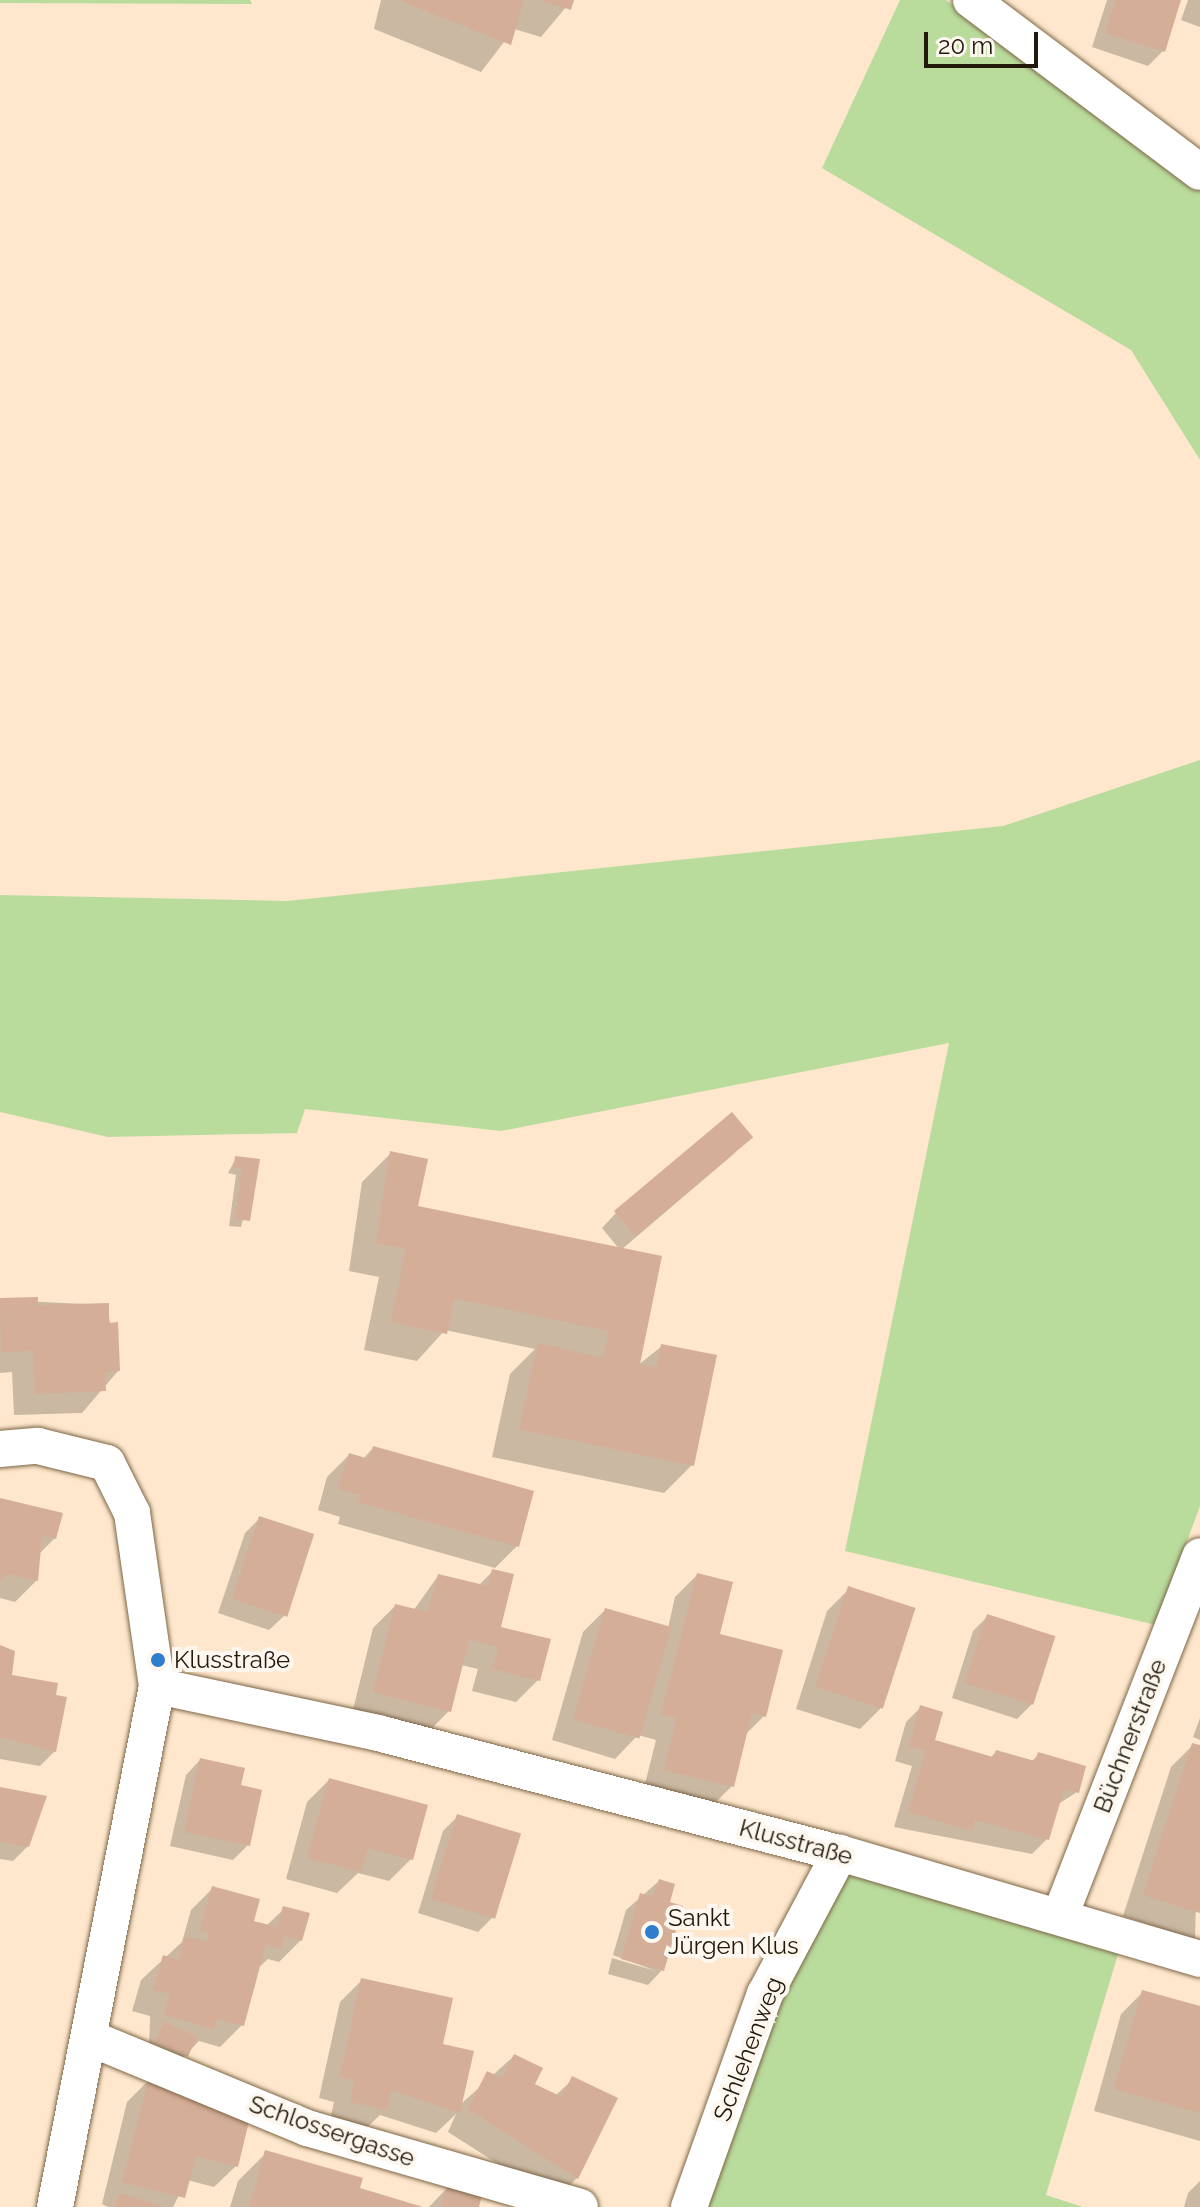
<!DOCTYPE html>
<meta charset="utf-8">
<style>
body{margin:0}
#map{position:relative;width:1200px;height:2207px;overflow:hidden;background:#fee7cc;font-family:Raleway,sans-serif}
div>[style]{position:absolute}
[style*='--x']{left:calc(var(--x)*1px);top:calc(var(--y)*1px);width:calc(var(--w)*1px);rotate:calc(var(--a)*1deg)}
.green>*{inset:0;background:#b9dc9d}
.shadow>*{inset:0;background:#0003}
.building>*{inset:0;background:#d4ae97;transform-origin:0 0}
.roads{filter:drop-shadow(0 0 2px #7e6647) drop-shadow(0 0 2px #7e6647)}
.minor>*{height:36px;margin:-18px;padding:0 18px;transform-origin:18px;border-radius:18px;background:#fff}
.dots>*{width:22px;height:22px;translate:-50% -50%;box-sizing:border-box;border:4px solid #fdf7f0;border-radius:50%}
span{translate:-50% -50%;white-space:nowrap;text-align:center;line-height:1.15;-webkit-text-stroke:8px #fdf7f0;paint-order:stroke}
.poi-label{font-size:24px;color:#22180b}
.left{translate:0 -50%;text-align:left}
.street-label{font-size:24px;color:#22180b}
.scale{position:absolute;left:924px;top:32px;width:114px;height:36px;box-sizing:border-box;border:4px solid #22180b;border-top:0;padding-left:10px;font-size:24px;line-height:28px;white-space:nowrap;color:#22180b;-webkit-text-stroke:6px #fdf7f0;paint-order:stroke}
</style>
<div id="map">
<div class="green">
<div style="clip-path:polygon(0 0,250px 0,252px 4px,0 3px)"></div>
<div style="clip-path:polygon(900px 0,946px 0,1200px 184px,1200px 460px,1131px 350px,822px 168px)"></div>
<div style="clip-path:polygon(1200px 760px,1200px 1506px,1156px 1625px,845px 1551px,949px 1043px,501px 1131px,305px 1109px,297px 1133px,108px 1137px,0 1112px,0 895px,287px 901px,1003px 826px)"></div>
<div style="clip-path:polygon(847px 1870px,1118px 1954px,1046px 2195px,1083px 2207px,701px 2207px,776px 1997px)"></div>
</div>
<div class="shadow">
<div style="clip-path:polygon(381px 0,572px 0,541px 37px,514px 29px,481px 72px,374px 29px)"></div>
<div style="clip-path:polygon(1107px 0,1179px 0,1163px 51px,1148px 66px,1092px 47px)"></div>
<div style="clip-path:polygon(1188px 0,1200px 0,1200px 27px,1181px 20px)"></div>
<div style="clip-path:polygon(736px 1152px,621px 1250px,637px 1366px,662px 1346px,692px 1465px,664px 1493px,492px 1457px,510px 1374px,535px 1349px,445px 1330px,417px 1361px,364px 1350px,379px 1277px,349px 1271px,362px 1182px,390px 1154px,416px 1207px,620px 1250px,602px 1228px,616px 1213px)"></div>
<div style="clip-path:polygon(236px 1158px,257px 1161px,241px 1227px,229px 1226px,236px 1175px,228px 1173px)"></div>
<div style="clip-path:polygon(0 1300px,107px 1305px,118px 1371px,82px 1413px,14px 1415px,12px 1372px,0 1373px)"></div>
<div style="clip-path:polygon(373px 1448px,532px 1493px,517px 1546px,495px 1568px,338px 1524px,340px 1517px,318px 1510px,327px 1477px,349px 1455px,363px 1459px)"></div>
<div style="clip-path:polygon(0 1500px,55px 1538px,38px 1555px,37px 1580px,15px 1602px,0 1598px)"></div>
<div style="clip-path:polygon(260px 1518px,284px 1616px,269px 1630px,218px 1613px,245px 1533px)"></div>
<div style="clip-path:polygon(493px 1571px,498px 1628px,538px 1680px,516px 1702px,472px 1691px,478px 1669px,461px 1665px,449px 1711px,427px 1733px,352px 1714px,373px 1628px,395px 1606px,413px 1611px,438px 1576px,478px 1586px)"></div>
<div style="clip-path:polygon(697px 1575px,718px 1636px,764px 1716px,744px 1736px,732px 1786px,710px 1808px,643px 1792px,656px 1740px,638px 1735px,615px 1759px,552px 1740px,583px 1632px,605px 1610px,668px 1628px,675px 1597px)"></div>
<div style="clip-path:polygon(849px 1589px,882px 1707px,860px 1729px,796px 1709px,827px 1611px)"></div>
<div style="clip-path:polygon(988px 1616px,1032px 1704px,1017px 1719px,952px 1698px,973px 1631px)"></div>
<div style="clip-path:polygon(0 1647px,10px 1677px,54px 1697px,55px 1751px,40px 1766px,0 1759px)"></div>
<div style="clip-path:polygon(921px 1707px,933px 1742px,990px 1758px,996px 1752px,1031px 1762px,1039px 1754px,1077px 1792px,1057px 1805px,1047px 1839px,1032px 1854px,894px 1827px,912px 1766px,895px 1761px,906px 1722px)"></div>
<div style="clip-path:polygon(1200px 1718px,1200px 1740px,1193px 1737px)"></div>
<div style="clip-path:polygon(1193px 1745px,1200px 1747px,1195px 1940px,1123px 1916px,1171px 1767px)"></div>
<div style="clip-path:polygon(200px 1760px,238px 1787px,248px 1845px,233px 1860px,170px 1846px,186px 1775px)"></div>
<div style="clip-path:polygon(329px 1780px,411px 1859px,389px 1881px,358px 1873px,337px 1893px,286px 1879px,307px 1802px)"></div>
<div style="clip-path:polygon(0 1789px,28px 1846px,13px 1861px,0 1859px)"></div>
<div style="clip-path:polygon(458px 1816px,493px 1917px,478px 1932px,418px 1913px,443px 1831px)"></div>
<div style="clip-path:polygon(659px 1881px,668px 1903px,662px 1970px,648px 1985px,608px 1974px,612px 1958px,656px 1971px,613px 1955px,626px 1910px)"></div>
<div style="clip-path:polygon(213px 1888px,251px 1922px,266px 1926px,284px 1909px,301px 1940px,279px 1962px,268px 1959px,257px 1969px,242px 2025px,220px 2047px,199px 2041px,178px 2063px,149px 2049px,150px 2016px,132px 2011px,141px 1980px,182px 1942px,191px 1910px)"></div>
<div style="clip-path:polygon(362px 1980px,441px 2046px,461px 2104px,514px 2056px,532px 2085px,555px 2096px,573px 2079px,577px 2178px,555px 2200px,448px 2132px,456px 2114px,436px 2133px,380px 2115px,363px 2131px,329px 2124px,334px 2102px,319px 2098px,340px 2002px)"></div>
<div style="clip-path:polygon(1143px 1992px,1200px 2008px,1200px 2141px,1094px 2111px,1121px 2014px)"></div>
<div style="clip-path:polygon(149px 2080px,236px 2166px,214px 2187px,187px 2180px,173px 2207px,108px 2207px,102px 2204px,127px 2102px)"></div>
<div style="clip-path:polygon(266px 2153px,358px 2190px,419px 2207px,230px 2207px,238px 2181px)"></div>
<div style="clip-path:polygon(1200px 2181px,1200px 2207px,1184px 2207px,1188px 2193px)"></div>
<div style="clip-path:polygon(448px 2187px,477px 2207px,429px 2207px)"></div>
</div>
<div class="building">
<div style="clip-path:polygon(524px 0,511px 45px,401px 1px,401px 0)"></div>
<div style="clip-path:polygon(539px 0,574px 0,571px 10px)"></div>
<div style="clip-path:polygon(1116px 0,1181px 0,1165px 52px,1105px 33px)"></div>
<div style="left:732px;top:1112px;width:33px;height:154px;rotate:50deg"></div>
<div style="clip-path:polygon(390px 1151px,428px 1159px,418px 1206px,662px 1256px,640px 1364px,656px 1368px,661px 1344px,717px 1355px,694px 1466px,519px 1429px,538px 1343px,603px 1358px,609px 1331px,454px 1298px,447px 1334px,391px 1322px,406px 1249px,376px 1243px)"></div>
<div style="clip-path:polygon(235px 1156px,260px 1159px,250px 1221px,235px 1219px,242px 1168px,234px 1167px)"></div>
<div style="clip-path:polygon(38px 1297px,38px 1305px,109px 1303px,109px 1323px,118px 1322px,120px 1371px,105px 1372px,106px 1391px,35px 1394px,33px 1351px,1px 1352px,0 1298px)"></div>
<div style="clip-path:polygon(373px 1446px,534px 1491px,519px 1547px,358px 1502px,361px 1495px,338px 1489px,349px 1453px,369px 1459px)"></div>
<div style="clip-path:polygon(0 1498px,63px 1513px,56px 1539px,42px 1536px,38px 1581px,8px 1574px,0 1581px)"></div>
<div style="left:259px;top:1516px;width:58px;height:87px;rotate:18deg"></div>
<div style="clip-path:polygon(492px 1569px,514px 1574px,501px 1627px,551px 1639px,540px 1681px,492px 1669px,498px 1647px,469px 1640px,451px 1712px,373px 1692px,395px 1604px,428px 1612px,438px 1574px,488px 1586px)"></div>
<div style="clip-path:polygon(697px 1573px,733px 1582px,720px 1634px,783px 1650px,766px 1717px,752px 1713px,734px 1787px,664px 1770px,677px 1718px,661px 1714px)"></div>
<div style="left:848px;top:1586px;width:71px;height:106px;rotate:18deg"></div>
<div style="left:605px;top:1608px;width:69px;height:116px;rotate:16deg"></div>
<div style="left:987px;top:1614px;width:72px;height:72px;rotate:18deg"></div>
<div style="clip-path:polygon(0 1645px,15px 1651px,12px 1675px,58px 1683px,56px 1695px,67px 1697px,56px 1752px,0 1737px)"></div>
<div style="clip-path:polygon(920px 1705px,943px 1712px,935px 1740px,993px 1757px,996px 1750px,1035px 1761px,1038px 1752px,1086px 1766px,1079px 1793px,1064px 1789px,1049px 1840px,975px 1820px,972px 1831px,908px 1812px,926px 1751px,909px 1746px)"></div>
<div style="clip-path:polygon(1192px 1743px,1200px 1745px,1200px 1913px,1143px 1895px)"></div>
<div style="clip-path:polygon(200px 1758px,245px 1768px,241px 1785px,262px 1790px,250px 1846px,184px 1832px)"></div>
<div style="clip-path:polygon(329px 1778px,428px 1805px,413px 1860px,368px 1848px,361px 1872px,307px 1858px)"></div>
<div style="clip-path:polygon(0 1787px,47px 1796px,29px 1847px,0 1842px)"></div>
<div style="left:457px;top:1814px;width:67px;height:89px;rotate:17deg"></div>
<div style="clip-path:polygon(659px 1879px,675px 1884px,670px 1902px,683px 1906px,664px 1971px,621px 1959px,640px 1893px,653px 1897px)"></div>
<div style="clip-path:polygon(212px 1886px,260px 1899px,254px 1921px,277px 1927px,283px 1906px,310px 1913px,302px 1941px,284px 1936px,281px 1949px,266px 1944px,244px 2026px,217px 2019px,214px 2029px,164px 2015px,170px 1994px,153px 1990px,163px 1955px,179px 1960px,185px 1936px,207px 1942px,209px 1933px,200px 1930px)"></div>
<div style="clip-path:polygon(361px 1978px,453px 1998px,443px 2044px,474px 2051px,460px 2113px,391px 2090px,387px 2110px,350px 2102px,354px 2080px,340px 2077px)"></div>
<div style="clip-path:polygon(1142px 1990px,1200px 2006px,1200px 2113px,1114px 2089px)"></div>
<div style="left:164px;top:2022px;width:36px;height:22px;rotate:24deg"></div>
<div style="clip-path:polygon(514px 2054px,543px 2068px,535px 2084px,562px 2097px,572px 2076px,618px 2098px,578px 2179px,468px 2109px,487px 2071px,502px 2078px)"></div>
<div style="clip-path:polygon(149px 2078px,251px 2113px,238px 2167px,196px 2156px,185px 2198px,122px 2182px)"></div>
<div style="clip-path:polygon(265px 2150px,363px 2178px,360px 2188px,423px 2207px,249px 2207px)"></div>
<div style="clip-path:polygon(448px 2185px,482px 2195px,479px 2207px,441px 2207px)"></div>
<div style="clip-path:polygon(119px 2193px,162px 2206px,162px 2207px,115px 2207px)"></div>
</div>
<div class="roads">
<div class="minor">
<div style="--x:971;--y:0;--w:286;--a:36.9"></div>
<div style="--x:0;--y:1449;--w:38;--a:-5"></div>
<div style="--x:38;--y:1446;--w:71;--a:13.8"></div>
<div style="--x:107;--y:1463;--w:56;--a:63.4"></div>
<div style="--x:132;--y:1513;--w:175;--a:81.8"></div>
<div style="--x:157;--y:1686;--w:531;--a:101.08"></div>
<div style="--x:157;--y:1686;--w:226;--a:12"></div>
<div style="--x:378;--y:1733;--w:477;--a:14.6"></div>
<div style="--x:840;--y:1853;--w:375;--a:16.4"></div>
<div style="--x:1060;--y:1916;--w:386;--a:-68.7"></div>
<div style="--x:90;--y:2038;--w:235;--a:22.5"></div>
<div style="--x:307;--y:2128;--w:284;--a:16.1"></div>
<div style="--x:689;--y:2207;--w:226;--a:-70.4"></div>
<div style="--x:765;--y:1994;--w:160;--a:-62"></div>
</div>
</div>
<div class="dots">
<div style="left:158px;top:1660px;background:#2f7dcd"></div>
<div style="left:652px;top:1932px;background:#2f7dcd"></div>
</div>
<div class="poi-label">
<span class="left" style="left:174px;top:1660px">Klusstraße</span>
<span class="left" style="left:668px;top:1932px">Sankt<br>Jürgen Klus</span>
</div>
<div class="street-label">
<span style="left:1130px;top:1736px;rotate:-69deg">Büchnerstraße</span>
<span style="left:796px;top:1842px;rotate:15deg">Klusstraße</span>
<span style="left:748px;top:2049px;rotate:-69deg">Schlehenweg</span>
<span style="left:332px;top:2131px;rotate:19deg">Schlossergasse</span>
</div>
<div class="scale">20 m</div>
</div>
